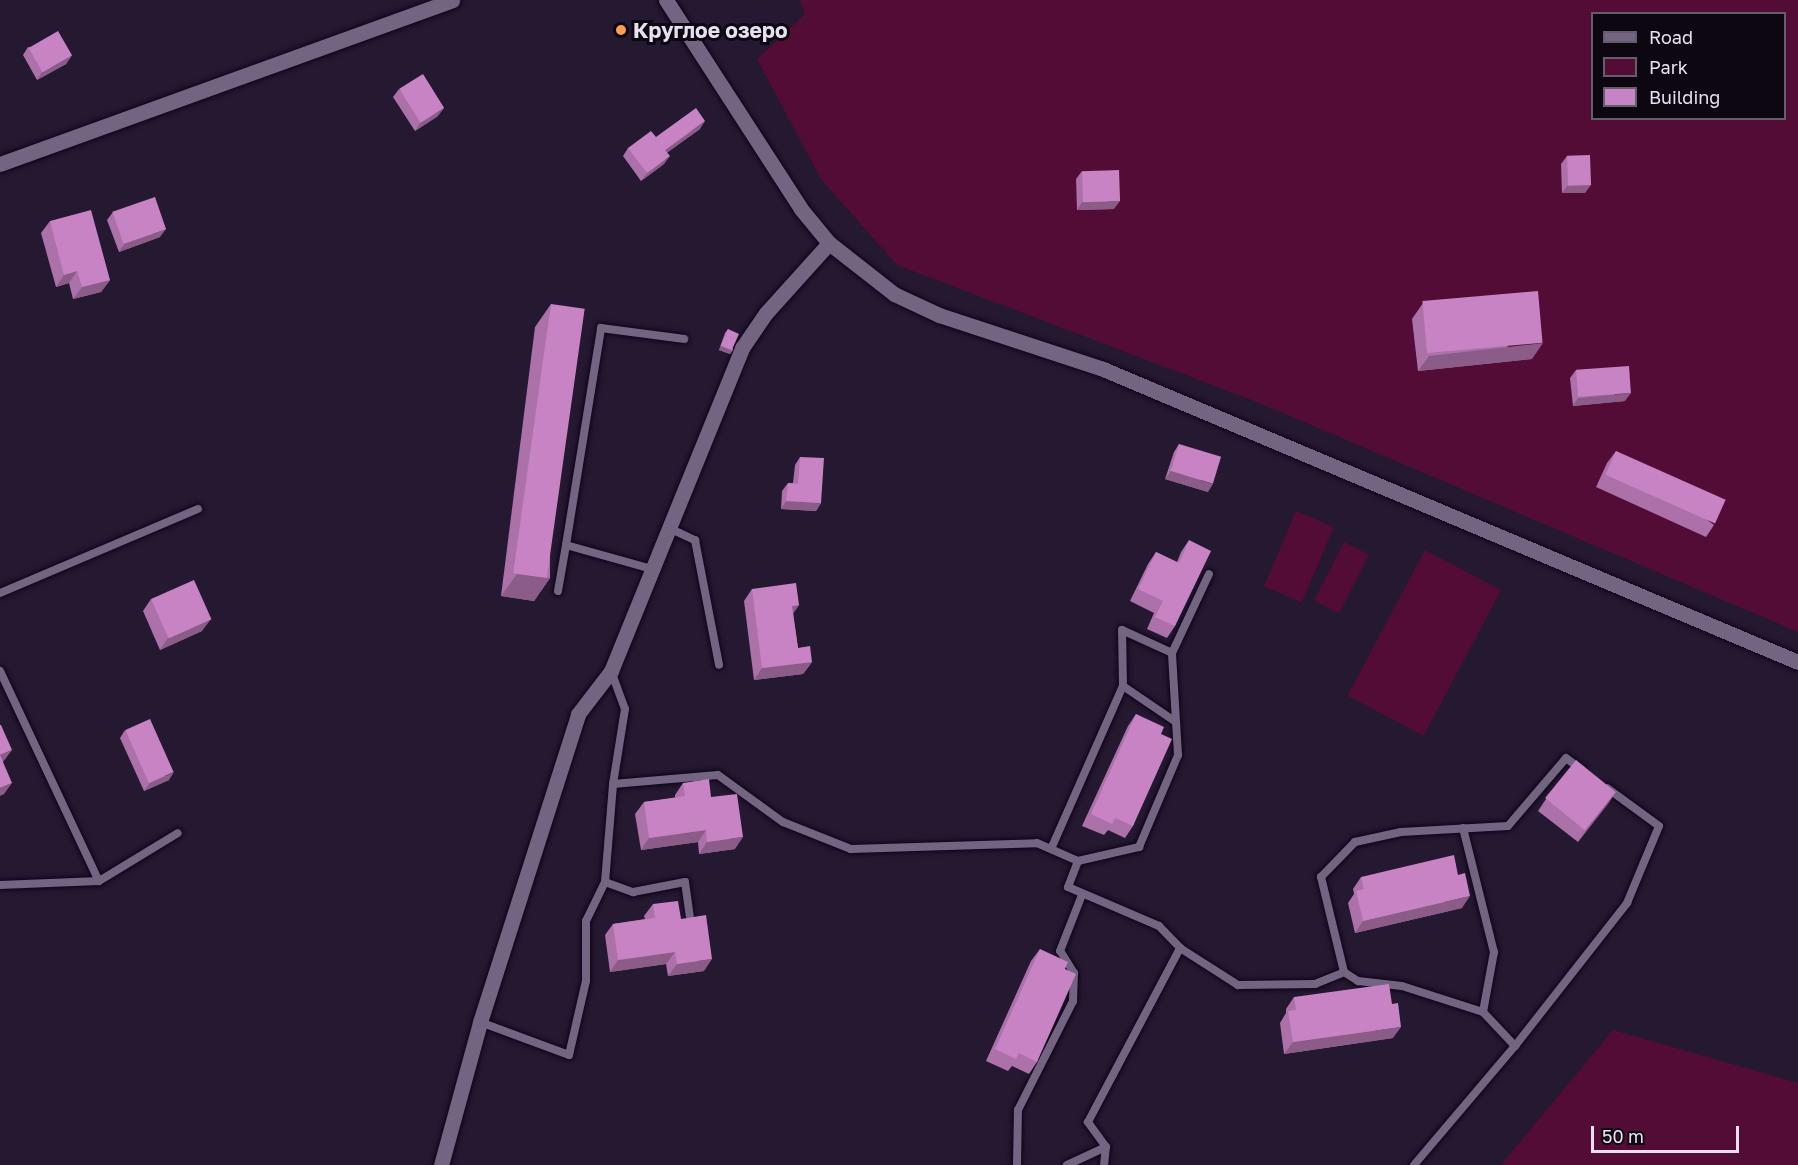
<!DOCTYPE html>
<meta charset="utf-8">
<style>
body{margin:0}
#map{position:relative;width:1798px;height:1165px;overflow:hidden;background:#251831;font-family:"Golos Text",sans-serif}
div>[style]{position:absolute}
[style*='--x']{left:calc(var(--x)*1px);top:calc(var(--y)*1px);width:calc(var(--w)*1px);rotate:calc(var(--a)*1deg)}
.green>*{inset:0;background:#530c35;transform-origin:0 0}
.roads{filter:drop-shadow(0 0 2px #0e0418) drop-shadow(0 0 2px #0e0418)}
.lane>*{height:8px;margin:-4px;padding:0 4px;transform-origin:4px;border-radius:4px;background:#736482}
.street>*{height:15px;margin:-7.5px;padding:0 7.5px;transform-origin:7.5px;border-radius:7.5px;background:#736482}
.secondary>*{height:15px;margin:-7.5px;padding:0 7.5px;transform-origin:7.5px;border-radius:7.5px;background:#736482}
.wall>*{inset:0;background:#ab71a8}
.shaded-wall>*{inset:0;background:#8b5c88}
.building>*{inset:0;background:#c783c3;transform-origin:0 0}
.dots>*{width:16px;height:16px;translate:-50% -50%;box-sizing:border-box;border:3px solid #0c0711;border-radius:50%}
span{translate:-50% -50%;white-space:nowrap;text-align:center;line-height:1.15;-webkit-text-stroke:6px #0c0711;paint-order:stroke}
.poi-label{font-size:21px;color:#e8e0f1;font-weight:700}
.left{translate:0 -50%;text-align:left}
.legend{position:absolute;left:1591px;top:12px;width:195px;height:108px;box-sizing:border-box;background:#0c0711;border:2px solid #645e6b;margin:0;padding:8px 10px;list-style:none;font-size:18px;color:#e8e0f1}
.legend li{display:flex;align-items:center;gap:12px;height:30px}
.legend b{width:30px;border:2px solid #645e6b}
.scale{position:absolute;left:1591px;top:1126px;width:148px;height:27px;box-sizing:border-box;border:3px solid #e8e0f1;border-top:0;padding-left:8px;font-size:18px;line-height:21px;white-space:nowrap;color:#e8e0f1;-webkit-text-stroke:4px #0c0711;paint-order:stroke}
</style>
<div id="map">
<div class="green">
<div style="clip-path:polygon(evenodd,800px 0,1798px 0,1798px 632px,1257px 402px,897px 265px,821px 179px,757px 59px,805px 14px,800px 0,1592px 14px,1784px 14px,1784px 118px,1592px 118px,1592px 14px)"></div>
<div style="left:1296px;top:511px;width:41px;height:82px;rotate:23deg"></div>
<div style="left:1344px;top:542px;width:28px;height:66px;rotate:27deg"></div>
<div style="left:1425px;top:550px;width:86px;height:165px;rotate:28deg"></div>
<div style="clip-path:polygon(1613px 1030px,1798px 1083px,1798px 1165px,1501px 1165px)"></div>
</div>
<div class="roads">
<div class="lane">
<div style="--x:669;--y:528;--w:29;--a:25"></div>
<div style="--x:695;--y:540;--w:127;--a:79.1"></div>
<div style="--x:652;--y:569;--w:89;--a:-164.4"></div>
<div style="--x:566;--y:545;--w:220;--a:-80.8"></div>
<div style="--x:601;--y:328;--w:84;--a:7.5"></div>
<div style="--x:558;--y:591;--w:47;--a:-80.1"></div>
<div style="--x:0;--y:593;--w:215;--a:-23"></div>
<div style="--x:0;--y:671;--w:232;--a:64.8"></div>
<div style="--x:611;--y:671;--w:40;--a:69.8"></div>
<div style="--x:625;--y:709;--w:76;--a:99.1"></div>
<div style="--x:613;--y:784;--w:105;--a:-4.9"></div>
<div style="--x:718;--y:775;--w:80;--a:35.9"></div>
<div style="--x:783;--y:822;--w:73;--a:21.7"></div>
<div style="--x:851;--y:849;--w:186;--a:-1.8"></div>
<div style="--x:1037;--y:843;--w:45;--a:23.7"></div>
<div style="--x:1078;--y:861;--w:28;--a:111"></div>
<div style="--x:1068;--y:887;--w:99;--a:23.2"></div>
<div style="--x:1159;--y:926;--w:30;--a:46"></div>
<div style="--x:1180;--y:948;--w:69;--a:32.5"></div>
<div style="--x:1238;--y:985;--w:77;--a:-0.7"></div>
<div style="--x:1315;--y:984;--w:31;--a:-22"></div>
<div style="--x:1344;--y:972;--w:98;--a:-103.6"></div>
<div style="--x:1321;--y:877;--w:49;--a:-45.8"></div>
<div style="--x:1355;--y:842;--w:47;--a:-12.3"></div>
<div style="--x:1401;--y:832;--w:107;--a:-3.2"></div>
<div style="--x:1508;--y:826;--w:89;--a:-49.5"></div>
<div style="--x:1566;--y:758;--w:20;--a:37"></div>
<div style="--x:1123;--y:686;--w:64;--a:34.2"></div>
<div style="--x:1463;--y:828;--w:128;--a:76"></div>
<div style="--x:1494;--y:952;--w:61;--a:100.4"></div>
<div style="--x:1051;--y:849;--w:178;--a:-66.2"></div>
<div style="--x:1123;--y:686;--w:56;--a:-91"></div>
<div style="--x:1122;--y:630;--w:55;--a:24.7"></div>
<div style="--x:1172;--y:653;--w:87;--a:-64.9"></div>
<div style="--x:1078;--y:861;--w:63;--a:-12.9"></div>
<div style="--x:1139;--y:847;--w:100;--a:-67"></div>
<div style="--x:1178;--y:755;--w:102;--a:-93.4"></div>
<div style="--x:605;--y:882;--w:30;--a:20"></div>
<div style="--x:633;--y:892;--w:53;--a:-10.9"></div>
<div style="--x:685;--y:882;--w:34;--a:82"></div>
<div style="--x:0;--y:885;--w:99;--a:-2.3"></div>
<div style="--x:99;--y:881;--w:92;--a:-31.3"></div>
<div style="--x:1344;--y:972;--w:17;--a:33"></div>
<div style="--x:1358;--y:981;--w:44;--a:6.5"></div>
<div style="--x:1402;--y:986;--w:85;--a:17.8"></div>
<div style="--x:1483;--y:1012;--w:47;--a:46.7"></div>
<div style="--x:480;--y:1022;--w:95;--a:20.3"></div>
<div style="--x:569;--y:1055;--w:76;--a:-77.1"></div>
<div style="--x:586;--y:981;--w:60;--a:-90"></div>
<div style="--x:586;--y:921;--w:43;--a:-64"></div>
<div style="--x:605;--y:882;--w:98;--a:-85.3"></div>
<div style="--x:1017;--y:1165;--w:55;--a:-89"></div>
<div style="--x:1018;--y:1110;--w:122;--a:-63.2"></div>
<div style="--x:1073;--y:1001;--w:28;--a:-88"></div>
<div style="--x:1074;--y:973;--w:26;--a:-122"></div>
<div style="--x:1060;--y:951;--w:60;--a:-68.6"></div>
<div style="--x:1067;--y:1165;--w:43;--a:-24.8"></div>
<div style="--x:1104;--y:1165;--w:18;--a:-84"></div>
<div style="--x:1106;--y:1147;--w:31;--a:-126"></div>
<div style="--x:1088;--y:1122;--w:197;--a:-62.1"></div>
<div style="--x:1414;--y:1165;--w:156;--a:-49.7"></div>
<div style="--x:1515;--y:1046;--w:182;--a:-51.9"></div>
<div style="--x:1627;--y:903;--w:83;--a:-67.4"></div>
<div style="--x:1659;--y:826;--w:64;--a:-143.8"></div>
</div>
<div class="street">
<div style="--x:441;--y:1165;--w:148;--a:-74.7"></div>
<div style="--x:480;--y:1022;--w:323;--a:-72.3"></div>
<div style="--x:578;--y:714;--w:54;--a:-52.5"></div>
<div style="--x:611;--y:671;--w:349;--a:-67.9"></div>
<div style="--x:742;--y:348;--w:42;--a:-55.6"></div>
<div style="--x:766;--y:313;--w:94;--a:-48"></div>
</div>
<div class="secondary">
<div style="--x:666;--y:0;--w:249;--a:57.1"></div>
<div style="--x:801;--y:209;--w:44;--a:50.5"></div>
<div style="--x:829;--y:243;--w:83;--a:38.1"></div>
<div style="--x:894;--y:294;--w:50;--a:25"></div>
<div style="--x:939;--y:315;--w:173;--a:18.2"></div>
<div style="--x:1103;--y:369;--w:754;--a:22.86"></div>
<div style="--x:0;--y:164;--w:481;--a:-19.9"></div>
</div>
</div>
<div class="wall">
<div style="clip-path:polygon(28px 47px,72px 55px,66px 64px,37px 80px,23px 55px)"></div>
<div style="clip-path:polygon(399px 89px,438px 116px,415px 131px,393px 97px)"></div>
<div style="clip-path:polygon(700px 129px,667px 152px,664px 164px,641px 181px,623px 156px,628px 148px,656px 137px)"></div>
<div style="clip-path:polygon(1567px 156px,1585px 193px,1562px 193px,1561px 164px)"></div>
<div style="clip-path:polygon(1082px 171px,1114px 209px,1077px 210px,1076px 179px)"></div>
<div style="clip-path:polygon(113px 212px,160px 237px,119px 252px,107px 220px)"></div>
<div style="clip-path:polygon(50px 221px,110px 280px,101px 292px,73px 299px,69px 283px,56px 287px,41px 233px)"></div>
<div style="clip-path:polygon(1423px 303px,1532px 359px,1418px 371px,1412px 319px)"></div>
<div style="clip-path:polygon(551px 304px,550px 578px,534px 601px,501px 596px,535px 327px)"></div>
<div style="clip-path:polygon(728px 329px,733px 350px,730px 354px,719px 350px,725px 333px)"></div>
<div style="clip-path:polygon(1576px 370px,1625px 401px,1573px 406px,1570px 378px)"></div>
<div style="clip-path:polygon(1179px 444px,1208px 492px,1165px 479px,1174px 452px)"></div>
<div style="clip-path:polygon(1616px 451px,1714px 525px,1706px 537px,1596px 487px,1607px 463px)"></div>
<div style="clip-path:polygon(800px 457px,821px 503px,816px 511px,781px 509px,782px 491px,788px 483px,793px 483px,795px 465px)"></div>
<div style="clip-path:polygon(1189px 540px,1175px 626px,1167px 638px,1147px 629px,1154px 613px,1130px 601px,1148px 564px,1156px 552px,1177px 562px,1181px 552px)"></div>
<div style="clip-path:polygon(752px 589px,799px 605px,793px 613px,798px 648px,812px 662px,803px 674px,754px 680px,744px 601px)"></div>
<div style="clip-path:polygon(151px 599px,202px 631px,160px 650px,143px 611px)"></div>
<div style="clip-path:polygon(1136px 714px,1161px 734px,1133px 826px,1125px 838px,1108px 830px,1104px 835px,1082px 826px,1128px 726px)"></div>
<div style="clip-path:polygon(125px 730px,169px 780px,144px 791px,120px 738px)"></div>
<div style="clip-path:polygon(683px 783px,711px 797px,735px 849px,699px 854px,698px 842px,641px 850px,635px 814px,644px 802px,675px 798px,675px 795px)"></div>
<div style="clip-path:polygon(1616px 792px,1578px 842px,1538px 811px,1546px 799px)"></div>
<div style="clip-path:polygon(1361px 877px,1462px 908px,1355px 933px,1348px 903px,1354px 894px,1353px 889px)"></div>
<div style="clip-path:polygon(653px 904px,681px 919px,704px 971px,668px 976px,666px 964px,610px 972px,605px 935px,613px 924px,645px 919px,644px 916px)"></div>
<div style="clip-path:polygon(1040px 949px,1065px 969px,1037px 1062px,1029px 1074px,1012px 1066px,1008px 1071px,986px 1061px,1031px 961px)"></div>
<div style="clip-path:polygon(1294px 997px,1393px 1038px,1284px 1054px,1280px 1023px,1286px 1013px,1286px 1009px)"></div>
</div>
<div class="shaded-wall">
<div style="clip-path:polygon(72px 55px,66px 64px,37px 80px,42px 72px)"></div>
<div style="clip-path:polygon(444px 108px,438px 116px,415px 131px,420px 123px)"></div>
<div style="clip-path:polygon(705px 121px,700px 129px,660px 158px,665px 150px)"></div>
<div style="clip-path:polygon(670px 156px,664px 164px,641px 181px,647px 173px)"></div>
<div style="clip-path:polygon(1568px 185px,1591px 185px,1585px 193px,1562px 193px)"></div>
<div style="clip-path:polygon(1120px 201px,1114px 209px,1077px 210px,1082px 202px)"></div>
<div style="clip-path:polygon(166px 229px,160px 237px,119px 252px,124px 244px)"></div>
<div style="clip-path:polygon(77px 271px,69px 283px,56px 287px,64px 275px)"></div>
<div style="clip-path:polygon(110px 280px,101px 292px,73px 299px,82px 287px)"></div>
<div style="clip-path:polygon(1543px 343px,1532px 359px,1418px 371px,1429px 356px)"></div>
<div style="clip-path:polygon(721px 346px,733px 350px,730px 354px,719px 350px)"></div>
<div style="clip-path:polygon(1631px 393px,1625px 401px,1573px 406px,1578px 398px)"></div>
<div style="clip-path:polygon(1171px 471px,1213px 484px,1208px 492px,1165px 479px)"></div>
<div style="clip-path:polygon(786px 501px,821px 503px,816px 511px,781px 509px)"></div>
<div style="clip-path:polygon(517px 574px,550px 578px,534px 601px,501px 596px)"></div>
<div style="clip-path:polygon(799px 605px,791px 617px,792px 606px)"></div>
<div style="clip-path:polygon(211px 619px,202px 631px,160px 650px,168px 638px)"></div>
<div style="clip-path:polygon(812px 662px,803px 674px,754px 680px,762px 668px)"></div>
<div style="clip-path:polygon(12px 750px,3px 762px,0 763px,0 755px)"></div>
<div style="clip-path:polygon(174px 772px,169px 780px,144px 791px,150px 783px)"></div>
<div style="clip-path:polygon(12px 783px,4px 794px,0 796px,0 788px)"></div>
<div style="clip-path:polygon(1616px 792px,1608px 804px,1578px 842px,1586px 830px)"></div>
<div style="clip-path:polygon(706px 830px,698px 842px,641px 850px,649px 838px)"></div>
<div style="clip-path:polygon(743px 837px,735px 849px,699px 854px,707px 842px)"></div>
<div style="clip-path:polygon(1470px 896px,1462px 908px,1355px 933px,1363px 921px)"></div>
<div style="clip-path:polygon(675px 952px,666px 964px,610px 972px,618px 960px)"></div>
<div style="clip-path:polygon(712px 959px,704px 971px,668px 976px,677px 964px)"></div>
<div style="clip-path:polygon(1401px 1027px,1393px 1038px,1284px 1054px,1293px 1042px)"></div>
</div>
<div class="building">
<div style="left:58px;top:31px;width:28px;height:34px;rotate:60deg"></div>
<div style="left:423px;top:74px;width:40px;height:28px;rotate:58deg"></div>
<div style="clip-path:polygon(696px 108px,705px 121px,665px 150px,670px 156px,647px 173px,628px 148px,651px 131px,656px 137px)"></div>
<div style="left:1590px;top:155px;width:30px;height:23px;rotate:88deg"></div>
<div style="left:1119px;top:170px;width:31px;height:37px;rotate:88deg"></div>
<div style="left:155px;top:197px;width:34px;height:45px;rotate:71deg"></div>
<div style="clip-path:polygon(91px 210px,110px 280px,82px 287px,77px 271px,64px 275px,50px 221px)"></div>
<div style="left:1538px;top:291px;width:52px;height:116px;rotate:85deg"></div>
<div style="left:551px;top:304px;width:34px;height:272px;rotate:8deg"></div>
<div style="left:728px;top:329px;width:12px;height:18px;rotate:24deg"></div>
<div style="left:1629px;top:366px;width:27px;height:53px;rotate:86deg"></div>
<div style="left:1179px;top:444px;width:44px;height:28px;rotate:17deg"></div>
<div style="left:1616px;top:451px;width:120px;height:26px;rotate:24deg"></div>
<div style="clip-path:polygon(800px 457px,824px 458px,821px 503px,786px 501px,788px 483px,798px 484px)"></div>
<div style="clip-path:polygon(1189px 540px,1211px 551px,1175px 626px,1155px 617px,1163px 601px,1138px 589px,1156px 552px,1179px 563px)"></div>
<div style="left:194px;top:580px;width:43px;height:47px;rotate:66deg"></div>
<div style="clip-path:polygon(796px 583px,799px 605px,792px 606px,798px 648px,810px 646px,812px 662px,762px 668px,752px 589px)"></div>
<div style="clip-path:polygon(1136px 714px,1164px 727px,1161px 734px,1172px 739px,1133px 826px,1115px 818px,1112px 824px,1091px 814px)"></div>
<div style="left:150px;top:719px;width:58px;height:27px;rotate:66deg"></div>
<div style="clip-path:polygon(0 725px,1px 725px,12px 750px,0 755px)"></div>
<div style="clip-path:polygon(0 755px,12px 783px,0 788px)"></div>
<div style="left:1576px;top:760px;width:51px;height:49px;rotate:39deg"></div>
<div style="clip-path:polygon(709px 779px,711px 797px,737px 794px,743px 837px,707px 842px,706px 830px,649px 838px,644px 802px,685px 796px,683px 783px)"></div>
<div style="clip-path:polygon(1454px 855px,1458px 875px,1465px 873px,1470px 896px,1363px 921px,1356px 891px,1364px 889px,1361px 877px)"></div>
<div style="clip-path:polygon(678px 901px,681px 919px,706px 915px,712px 959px,677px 964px,675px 952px,618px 960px,613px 924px,655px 918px,653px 904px)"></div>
<div style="clip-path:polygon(1040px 949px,1068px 962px,1065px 969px,1076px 974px,1037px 1062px,1019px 1053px,1016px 1059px,995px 1049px)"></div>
<div style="clip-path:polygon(1389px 984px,1392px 1004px,1398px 1003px,1401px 1027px,1293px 1042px,1288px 1011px,1296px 1010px,1294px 997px)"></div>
</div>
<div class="dots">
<div style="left:621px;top:30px;background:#fc9d52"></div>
</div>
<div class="poi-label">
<span class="left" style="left:633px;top:30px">Круглое озеро</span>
</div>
<ul class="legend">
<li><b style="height:8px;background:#736482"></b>Road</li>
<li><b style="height:16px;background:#530c35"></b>Park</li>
<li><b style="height:16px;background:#c783c3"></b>Building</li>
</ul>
<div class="scale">50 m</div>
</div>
